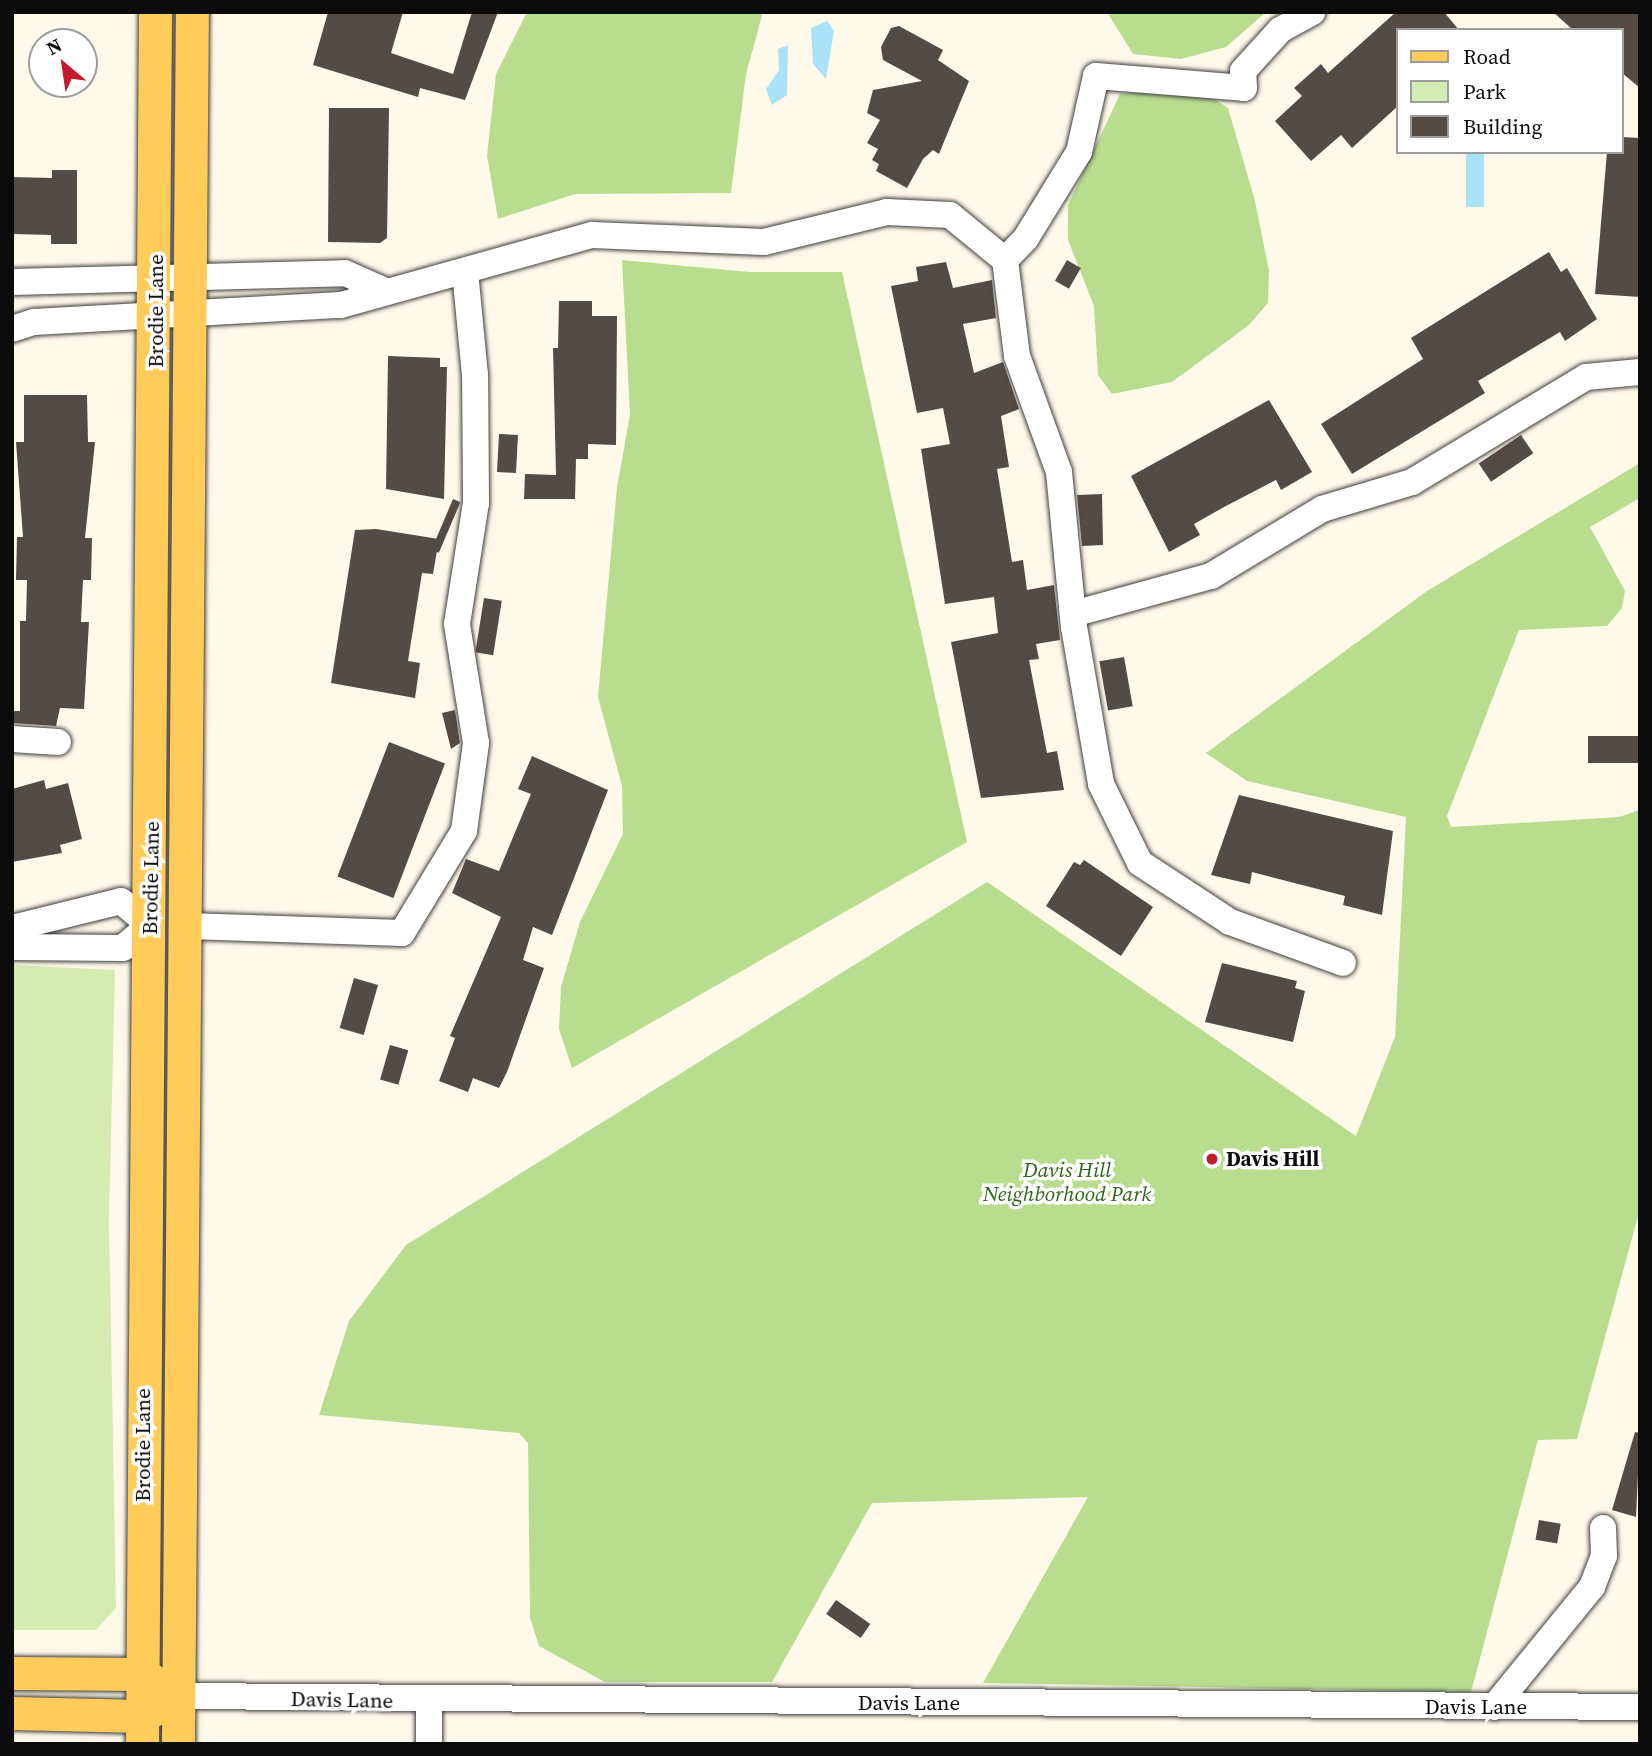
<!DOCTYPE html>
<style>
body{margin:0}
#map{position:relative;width:1652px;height:1756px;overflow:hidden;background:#fff9e9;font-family:"Source Serif 4",serif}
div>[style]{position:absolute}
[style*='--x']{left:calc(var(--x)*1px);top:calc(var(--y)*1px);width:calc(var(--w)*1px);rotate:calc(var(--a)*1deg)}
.green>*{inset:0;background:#d4ecb1}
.forest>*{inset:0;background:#b8dd8f}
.water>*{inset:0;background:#aae2fa;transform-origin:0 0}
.building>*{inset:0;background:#544b47;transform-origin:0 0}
.roads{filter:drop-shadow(0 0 2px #3e3e3e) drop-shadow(0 0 2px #3e3e3e)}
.minor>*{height:26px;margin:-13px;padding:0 13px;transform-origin:13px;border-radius:13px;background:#fff}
.major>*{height:33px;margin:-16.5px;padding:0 16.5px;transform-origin:16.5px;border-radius:16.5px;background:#ffcb59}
.dots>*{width:19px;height:19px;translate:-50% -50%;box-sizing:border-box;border:4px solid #fff;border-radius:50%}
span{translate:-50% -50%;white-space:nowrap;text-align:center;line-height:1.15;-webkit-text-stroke:7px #fff;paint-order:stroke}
.street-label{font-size:21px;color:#0b0b0b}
.poi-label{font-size:21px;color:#0b0b0b;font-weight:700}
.left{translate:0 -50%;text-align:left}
.park-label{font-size:21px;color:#2e6618;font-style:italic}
.frame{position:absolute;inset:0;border:14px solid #0b0b0b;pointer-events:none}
.legend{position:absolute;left:1396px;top:28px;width:228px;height:126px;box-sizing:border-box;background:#fff;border:2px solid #9d9d9d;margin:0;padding:9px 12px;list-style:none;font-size:21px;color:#0b0b0b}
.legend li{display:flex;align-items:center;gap:14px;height:35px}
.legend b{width:35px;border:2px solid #9d9d9d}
.north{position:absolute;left:28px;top:28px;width:70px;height:70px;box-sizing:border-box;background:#fff;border:2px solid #9d9d9d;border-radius:50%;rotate:331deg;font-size:19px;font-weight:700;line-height:28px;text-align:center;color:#0b0b0b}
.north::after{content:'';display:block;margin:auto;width:24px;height:32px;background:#c41b2f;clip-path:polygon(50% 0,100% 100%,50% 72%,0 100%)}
</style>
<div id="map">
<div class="green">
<div style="clip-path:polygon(12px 965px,115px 970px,109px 1220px,116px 1608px,96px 1630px,12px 1630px)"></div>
</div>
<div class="forest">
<div style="clip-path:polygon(527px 12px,763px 12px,746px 74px,731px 193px,575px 194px,498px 219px,487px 156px,496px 74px)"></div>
<div style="clip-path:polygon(1107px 12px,1266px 12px,1226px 47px,1181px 59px,1133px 54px)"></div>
<div style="clip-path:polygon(1154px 91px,1207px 94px,1228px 108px,1255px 201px,1269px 271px,1268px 303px,1249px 325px,1172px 382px,1112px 394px,1098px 375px,1094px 306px,1068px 240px,1068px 205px,1120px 94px)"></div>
<div style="clip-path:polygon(622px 260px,749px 272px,842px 272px,967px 842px,572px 1068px,559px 1029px,561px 987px,580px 922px,623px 834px,622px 786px,598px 697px,617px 487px,630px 415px)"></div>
<div style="clip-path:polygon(1640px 463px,1640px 498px,1590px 527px,1625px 591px,1622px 608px,1607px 626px,1519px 630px,1447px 816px,1451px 827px,1619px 817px,1640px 810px,1640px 1209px,1577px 1439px,1538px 1440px,1471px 1692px,983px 1683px,1088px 1497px,872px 1503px,772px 1682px,605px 1682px,539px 1646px,530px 1618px,528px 1443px,519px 1433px,319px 1415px,349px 1321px,406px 1245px,987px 882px,1356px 1136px,1395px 1037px,1406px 817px,1247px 781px,1206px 753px,1427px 591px)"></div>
</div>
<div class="water">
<div style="clip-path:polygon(827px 21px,834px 31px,826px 79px,813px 64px,811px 28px)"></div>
<div style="clip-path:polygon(788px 45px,787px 95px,772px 105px,766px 89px,779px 70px,778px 49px)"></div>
<div style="left:1466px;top:152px;width:18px;height:55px"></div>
</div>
<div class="building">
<div style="clip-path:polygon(328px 12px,403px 12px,391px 53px,453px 74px,472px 12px,498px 12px,465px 100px,420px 88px,418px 97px,313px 65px)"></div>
<div style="clip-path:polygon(1396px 12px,1444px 12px,1459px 30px,1398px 30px,1398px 106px,1352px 148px,1341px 135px,1311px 161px,1275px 121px,1302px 96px,1294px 88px,1321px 64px,1328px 73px)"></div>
<div style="clip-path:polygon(1553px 12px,1640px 12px,1640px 88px,1622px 73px,1622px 30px,1573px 30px)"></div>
<div style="clip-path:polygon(899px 26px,943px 50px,938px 60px,969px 81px,939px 154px,933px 150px,923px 159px,907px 188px,876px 171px,879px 164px,872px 160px,878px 149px,867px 143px,880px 120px,867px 113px,873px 90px,922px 81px,883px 60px,881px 47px,891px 28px)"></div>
<div style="clip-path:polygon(329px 108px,389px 108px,387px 238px,380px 243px,328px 242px)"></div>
<div style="clip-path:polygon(1622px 137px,1640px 138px,1640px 297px,1595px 294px,1607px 152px,1622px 152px)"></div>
<div style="clip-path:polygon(52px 170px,77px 170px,77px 244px,51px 244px,51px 235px,12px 234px,12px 177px,52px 178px)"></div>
<div style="clip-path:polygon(1549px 252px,1561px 272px,1567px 268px,1597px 319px,1565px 341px,1560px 332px,1478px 381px,1485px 393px,1352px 474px,1321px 424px,1423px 359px,1411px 338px)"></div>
<div style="left:1067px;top:260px;width:16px;height:24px;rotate:30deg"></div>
<div style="clip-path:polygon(946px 262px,953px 288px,992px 280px,996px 318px,963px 324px,974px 373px,1003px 362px,1019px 409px,1001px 416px,1009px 467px,997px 469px,1012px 562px,1023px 560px,1027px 590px,1054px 585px,1060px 640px,1036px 644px,1039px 659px,1029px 660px,1047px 753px,1057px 751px,1064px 790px,981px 798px,951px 642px,998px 633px,994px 597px,945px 604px,921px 449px,950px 444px,943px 408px,917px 413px,891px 286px,918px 281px,916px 267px)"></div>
<div style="clip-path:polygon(559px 301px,592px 301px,592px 316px,617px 316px,616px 445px,588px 444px,588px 459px,576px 459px,575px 499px,524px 499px,525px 474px,556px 475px,553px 348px,558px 348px)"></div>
<div style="clip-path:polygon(388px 356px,440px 358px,440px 367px,447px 367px,444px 499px,386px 489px)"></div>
<div style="clip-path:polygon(24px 395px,87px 395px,88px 442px,95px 442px,85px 538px,92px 538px,91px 580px,83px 580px,81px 622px,89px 622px,84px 709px,60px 708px,56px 726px,12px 723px,12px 711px,20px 711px,20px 621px,26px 621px,27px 580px,16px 580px,17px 537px,23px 537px,16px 442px,24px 442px)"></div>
<div style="clip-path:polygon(1269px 400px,1312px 472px,1281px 490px,1276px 480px,1224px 507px,1194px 524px,1200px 535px,1169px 552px,1131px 476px)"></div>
<div style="left:499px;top:434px;width:19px;height:38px;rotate:3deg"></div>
<div style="left:1521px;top:435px;width:22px;height:51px;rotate:56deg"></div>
<div style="clip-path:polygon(1102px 494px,1103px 545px,1082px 546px,1077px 495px)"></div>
<div style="left:453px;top:499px;width:8px;height:55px;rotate:23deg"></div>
<div style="clip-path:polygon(376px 529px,439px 539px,433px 574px,422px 573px,408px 661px,420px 663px,415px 698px,331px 683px,355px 530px)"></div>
<div style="left:484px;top:598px;width:18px;height:55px;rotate:9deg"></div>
<div style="left:1124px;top:657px;width:50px;height:25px;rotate:80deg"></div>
<div style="clip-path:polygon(455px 710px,460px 743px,451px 749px,442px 713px)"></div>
<div style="left:1640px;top:736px;width:27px;height:52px;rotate:90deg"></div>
<div style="left:389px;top:742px;width:60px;height:144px;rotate:21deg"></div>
<div style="clip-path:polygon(532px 756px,608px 790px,552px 935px,533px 927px,523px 960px,544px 968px,507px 1072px,499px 1088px,473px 1078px,468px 1092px,439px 1081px,455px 1038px,450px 1036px,501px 917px,452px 893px,466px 859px,499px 871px,531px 794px,518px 789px)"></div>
<div style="clip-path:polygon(44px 780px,46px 789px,68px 783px,82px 839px,60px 845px,62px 853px,12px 862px,12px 789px)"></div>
<div style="clip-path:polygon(1239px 795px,1393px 831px,1382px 915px,1343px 905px,1345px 896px,1252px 872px,1250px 884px,1211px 875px)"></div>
<div style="clip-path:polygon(1084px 860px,1153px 907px,1121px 956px,1046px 906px,1074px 862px,1080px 865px)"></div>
<div style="clip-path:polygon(1222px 963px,1297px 981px,1295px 988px,1305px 991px,1293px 1042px,1205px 1022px)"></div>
<div style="left:354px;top:978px;width:25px;height:52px;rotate:16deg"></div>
<div style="left:390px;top:1045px;width:19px;height:36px;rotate:16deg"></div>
<div style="clip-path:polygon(1635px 1432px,1640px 1433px,1636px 1517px,1612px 1510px)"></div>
<div style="left:1539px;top:1520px;width:22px;height:20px;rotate:10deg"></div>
<div style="left:836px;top:1600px;width:42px;height:17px;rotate:35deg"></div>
</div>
<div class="roads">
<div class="minor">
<div style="--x:1005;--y:260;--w:97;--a:82.9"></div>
<div style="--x:1017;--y:356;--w:123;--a:70.1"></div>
<div style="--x:1059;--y:472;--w:156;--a:84.5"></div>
<div style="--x:1074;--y:627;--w:159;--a:80.2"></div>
<div style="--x:1101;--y:784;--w:88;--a:63.7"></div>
<div style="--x:1140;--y:863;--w:108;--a:33.2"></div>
<div style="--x:1230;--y:922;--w:120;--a:19.9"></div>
<div style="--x:1005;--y:260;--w:30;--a:-46"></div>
<div style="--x:1026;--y:238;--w:101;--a:-58.4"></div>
<div style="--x:1079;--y:152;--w:78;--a:-77.4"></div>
<div style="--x:1096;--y:76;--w:148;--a:4.6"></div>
<div style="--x:1244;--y:88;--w:17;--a:-93"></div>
<div style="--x:1243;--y:71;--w:55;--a:-47.9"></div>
<div style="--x:1280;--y:30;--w:37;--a:-29"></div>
<div style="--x:12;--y:282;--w:333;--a:-1.5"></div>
<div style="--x:345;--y:273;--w:42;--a:24.1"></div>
<div style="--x:12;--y:329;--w:23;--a:-18"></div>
<div style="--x:34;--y:322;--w:307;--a:-3.2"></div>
<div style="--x:341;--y:305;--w:261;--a:-15.6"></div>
<div style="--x:592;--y:235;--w:172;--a:2.3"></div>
<div style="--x:764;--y:242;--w:127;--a:-13.7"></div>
<div style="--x:887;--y:212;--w:63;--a:2.7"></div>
<div style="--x:950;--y:215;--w:71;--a:39.3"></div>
<div style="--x:1073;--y:614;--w:143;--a:-15.4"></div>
<div style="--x:1211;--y:576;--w:130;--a:-31.1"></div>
<div style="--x:1322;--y:509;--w:94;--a:-16.7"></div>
<div style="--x:1412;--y:482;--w:203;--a:-31.1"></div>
<div style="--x:1586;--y:377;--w:54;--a:-5.3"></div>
<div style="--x:12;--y:739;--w:46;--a:3.7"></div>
<div style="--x:188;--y:926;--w:214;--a:1.9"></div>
<div style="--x:402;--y:933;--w:119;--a:-58.7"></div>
<div style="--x:464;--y:831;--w:89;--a:-82.2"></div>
<div style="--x:476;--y:743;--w:121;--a:-99.1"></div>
<div style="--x:457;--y:624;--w:122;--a:-81.1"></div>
<div style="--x:476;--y:503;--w:128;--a:-90.4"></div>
<div style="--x:475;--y:375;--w:103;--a:-95.5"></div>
<div style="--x:12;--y:928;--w:112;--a:-13.9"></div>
<div style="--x:121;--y:901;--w:38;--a:40"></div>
<div style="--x:150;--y:925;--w:35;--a:140"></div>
<div style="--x:123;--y:948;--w:111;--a:-179.5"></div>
<div style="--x:178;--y:1696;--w:1462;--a:0.43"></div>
<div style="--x:1494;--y:1707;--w:155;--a:-50.8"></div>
<div style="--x:1592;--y:1587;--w:33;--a:-69"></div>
<div style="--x:1604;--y:1556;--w:28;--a:-92"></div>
<div style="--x:429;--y:1744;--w:42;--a:-90"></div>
</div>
<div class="major">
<div style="--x:12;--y:1673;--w:131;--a:0.4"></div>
<div style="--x:143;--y:1674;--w:22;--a:34"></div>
<div style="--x:12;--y:1713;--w:130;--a:1.3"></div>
<div style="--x:142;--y:1716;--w:21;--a:-28"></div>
<div style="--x:142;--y:1744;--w:1732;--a:-89.57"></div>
<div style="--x:178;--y:1744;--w:1732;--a:-89.54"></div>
</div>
</div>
<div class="dots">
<div style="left:1212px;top:1159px;background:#c41b2f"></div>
</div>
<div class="street-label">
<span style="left:156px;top:311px;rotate:-90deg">Brodie Lane</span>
<span style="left:151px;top:878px;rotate:-89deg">Brodie Lane</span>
<span style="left:143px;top:1445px;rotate:-90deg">Brodie Lane</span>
<span style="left:342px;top:1700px;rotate:1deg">Davis Lane</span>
<span style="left:909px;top:1703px">Davis Lane</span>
<span style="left:1476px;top:1707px">Davis Lane</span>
</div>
<div class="poi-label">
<span class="left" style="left:1226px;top:1159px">Davis Hill</span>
</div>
<div class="park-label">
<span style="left:1067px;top:1182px">Davis Hill<br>Neighborhood Park</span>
</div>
<div class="frame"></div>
<ul class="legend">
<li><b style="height:9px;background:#ffcb59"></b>Road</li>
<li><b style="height:19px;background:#d4ecb1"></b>Park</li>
<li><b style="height:19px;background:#544b47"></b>Building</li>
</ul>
<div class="north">N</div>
</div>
